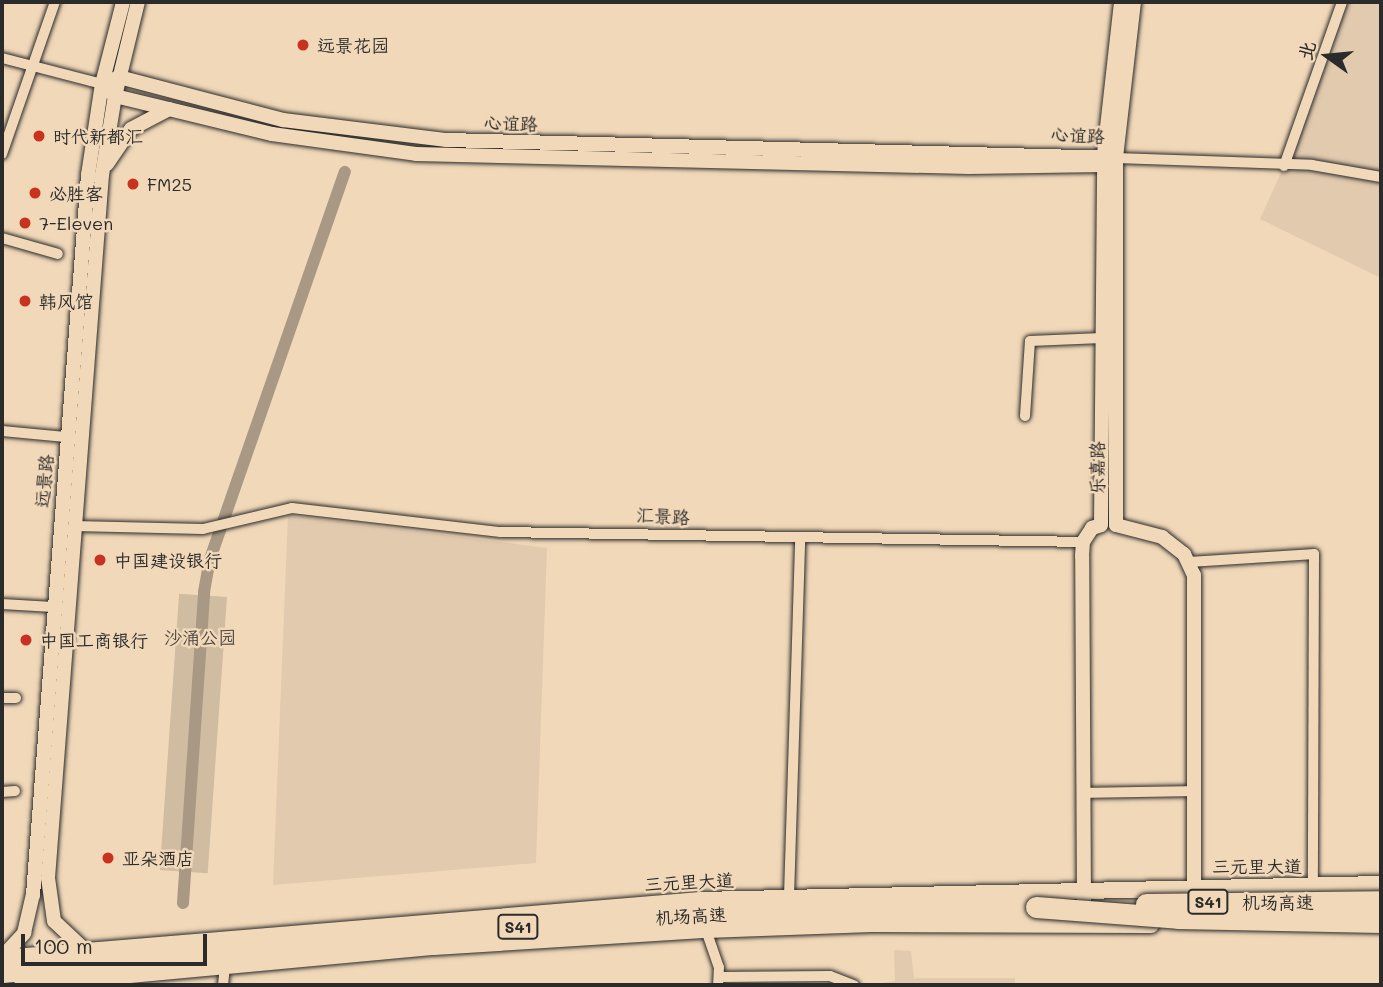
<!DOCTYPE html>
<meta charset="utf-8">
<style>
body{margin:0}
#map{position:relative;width:1383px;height:987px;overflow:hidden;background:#f1d8b9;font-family:Mali,"LXGW WenKai TC",sans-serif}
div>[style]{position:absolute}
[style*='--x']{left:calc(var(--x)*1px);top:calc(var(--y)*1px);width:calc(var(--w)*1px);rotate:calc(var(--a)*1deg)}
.built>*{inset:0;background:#e1caae}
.green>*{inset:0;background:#d0bca1;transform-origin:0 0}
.canal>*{height:12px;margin:-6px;padding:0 6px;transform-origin:6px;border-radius:6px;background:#a89884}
.roads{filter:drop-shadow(0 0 2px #2b2b2b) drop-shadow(0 0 2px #2b2b2b)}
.minor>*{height:10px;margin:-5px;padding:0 5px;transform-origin:5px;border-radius:5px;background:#f1d8b9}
.tertiary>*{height:14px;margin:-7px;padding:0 7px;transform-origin:7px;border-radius:7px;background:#f1d8b9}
.secondary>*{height:16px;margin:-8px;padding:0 8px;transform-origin:8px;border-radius:8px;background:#f1d8b9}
.motorway>*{height:21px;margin:-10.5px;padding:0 10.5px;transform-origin:10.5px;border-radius:10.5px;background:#f1d8b9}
.bridges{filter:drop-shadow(0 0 2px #2b2b2b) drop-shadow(0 0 2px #2b2b2b)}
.motorway-bridge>*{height:21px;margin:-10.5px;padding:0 10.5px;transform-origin:10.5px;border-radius:10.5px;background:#f1d8b9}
.dots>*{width:19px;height:19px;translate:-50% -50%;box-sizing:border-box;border:4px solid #f1d8b9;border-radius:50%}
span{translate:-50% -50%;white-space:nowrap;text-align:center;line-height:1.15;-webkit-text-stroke:5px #f1d8b9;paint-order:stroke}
.shield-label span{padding:2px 5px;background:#f1d8b9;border:2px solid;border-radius:5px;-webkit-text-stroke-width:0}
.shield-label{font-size:16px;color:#2b2b2b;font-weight:700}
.poi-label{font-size:18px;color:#2b2b2b}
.left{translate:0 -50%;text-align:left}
.street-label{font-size:18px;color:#2b2b2b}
.park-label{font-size:18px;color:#4c4843}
.frame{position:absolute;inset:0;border:4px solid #2b2b2b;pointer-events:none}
.north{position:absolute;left:1292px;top:21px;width:70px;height:70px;-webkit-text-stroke:5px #f1d8b9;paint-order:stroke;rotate:285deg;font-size:19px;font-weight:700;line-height:28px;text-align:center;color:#2b2b2b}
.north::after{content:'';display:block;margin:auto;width:24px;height:32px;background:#2b2b2b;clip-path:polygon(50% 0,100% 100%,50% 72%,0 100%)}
.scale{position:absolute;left:21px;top:934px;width:186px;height:32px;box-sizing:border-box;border:4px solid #2b2b2b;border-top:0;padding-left:9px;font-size:21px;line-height:24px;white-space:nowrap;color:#2b2b2b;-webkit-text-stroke:5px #f1d8b9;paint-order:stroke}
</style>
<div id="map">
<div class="built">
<div style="clip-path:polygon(1342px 2px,1381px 2px,1381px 278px,1260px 219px,1284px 166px)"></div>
<div style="clip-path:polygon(288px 515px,547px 548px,536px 863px,273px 885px)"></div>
<div style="clip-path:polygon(894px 950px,911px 951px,914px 978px,1015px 978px,1015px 985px,870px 985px,895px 981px)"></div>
</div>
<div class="green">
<div style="left:227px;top:597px;width:277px;height:48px;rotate:94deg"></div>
</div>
<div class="canal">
<div style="--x:183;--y:903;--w:312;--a:-86.1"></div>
<div style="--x:204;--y:592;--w:34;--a:-80"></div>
<div style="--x:210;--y:559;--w:410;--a:-70.8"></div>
</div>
<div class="roads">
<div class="minor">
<div style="--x:2;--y:58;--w:103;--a:14.6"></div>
<div style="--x:2;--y:154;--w:161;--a:-70.8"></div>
<div style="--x:1116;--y:158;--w:196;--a:2"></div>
<div style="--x:1312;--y:165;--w:70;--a:9.9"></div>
<div style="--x:1284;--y:166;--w:174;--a:-70.5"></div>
<div style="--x:2;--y:238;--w:58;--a:15.9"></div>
<div style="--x:1025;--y:416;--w:75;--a:-86.2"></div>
<div style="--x:1030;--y:341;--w:72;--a:-2.4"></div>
<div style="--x:2;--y:431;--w:64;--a:5.4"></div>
<div style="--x:74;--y:526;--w:129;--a:1.3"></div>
<div style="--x:203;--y:529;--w:91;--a:-13.3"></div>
<div style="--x:292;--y:508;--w:210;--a:6.6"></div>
<div style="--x:501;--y:532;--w:582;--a:0.98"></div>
<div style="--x:1190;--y:562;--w:124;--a:-3.7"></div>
<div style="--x:1314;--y:554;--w:330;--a:90.2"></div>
<div style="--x:2;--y:604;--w:51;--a:3.4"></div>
<div style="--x:2;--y:698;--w:14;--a:0"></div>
<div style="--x:2;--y:792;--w:13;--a:-4"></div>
<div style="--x:1083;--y:793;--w:111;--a:-1"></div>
<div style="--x:789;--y:896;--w:357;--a:-88.2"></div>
<div style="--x:706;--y:930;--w:39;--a:71"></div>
<div style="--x:719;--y:967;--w:18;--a:93"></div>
<div style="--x:719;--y:977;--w:111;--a:-0.5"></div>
<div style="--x:830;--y:976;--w:26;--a:21"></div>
<div style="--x:223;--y:985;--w:19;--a:-84"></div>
</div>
<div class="tertiary">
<div style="--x:1134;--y:2;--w:157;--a:96.6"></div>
<div style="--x:1116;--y:158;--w:367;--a:90"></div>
<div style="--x:1116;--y:525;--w:48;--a:14.6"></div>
<div style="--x:1162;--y:537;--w:28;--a:38"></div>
<div style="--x:1184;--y:554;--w:23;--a:65"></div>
<div style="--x:1194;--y:575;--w:310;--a:90"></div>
<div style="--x:102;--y:84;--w:18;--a:43"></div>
<div style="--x:115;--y:96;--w:162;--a:13.6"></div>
<div style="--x:272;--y:134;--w:145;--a:7.9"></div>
<div style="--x:416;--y:154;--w:553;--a:1.35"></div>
<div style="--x:969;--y:167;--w:135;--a:-0.8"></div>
<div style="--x:1104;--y:165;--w:14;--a:-30"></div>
<div style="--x:102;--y:84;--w:18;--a:-22"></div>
<div style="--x:119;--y:77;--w:170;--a:14.7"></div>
<div style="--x:283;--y:120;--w:165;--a:7"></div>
<div style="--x:447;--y:140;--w:669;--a:1.54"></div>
<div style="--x:107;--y:164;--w:42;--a:-55.6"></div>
<div style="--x:131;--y:129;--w:43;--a:-27.8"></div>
<div style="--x:1084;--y:900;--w:344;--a:-90.3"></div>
<div style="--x:1082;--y:556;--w:14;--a:-86"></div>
<div style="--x:1083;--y:542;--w:17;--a:-57"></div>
<div style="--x:1092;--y:528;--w:9;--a:-18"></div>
<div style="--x:1101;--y:525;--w:371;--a:-89.5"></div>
<div style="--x:1104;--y:154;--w:153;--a:-83.6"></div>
<div style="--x:85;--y:950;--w:42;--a:-136.9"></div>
<div style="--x:54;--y:921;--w:43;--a:-97.9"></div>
<div style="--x:48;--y:878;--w:705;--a:-85.61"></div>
<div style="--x:102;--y:175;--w:80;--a:-80.7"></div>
<div style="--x:115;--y:96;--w:97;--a:-76.3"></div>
<div style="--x:2;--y:957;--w:33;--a:-47"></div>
<div style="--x:24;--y:933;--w:39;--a:-77"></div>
<div style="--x:33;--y:895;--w:722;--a:-85.63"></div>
<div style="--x:88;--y:175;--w:92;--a:-81.3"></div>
<div style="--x:102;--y:84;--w:85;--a:-75.6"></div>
</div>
<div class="secondary">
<div style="--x:2;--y:958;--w:701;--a:-4.74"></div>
<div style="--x:701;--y:900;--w:680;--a:-1.35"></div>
<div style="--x:22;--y:985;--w:414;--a:-5.3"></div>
<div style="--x:434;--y:947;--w:273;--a:-3.6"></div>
<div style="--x:706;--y:930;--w:166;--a:-2.1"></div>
<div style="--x:872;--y:924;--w:279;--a:0.2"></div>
</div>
<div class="motorway">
<div style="--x:2;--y:972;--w:423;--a:-5.2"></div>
<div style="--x:423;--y:934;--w:280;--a:-3.9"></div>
<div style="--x:702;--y:915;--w:334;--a:-1.4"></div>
</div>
</div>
<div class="bridges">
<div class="motorway-bridge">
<div style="--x:1146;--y:904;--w:235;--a:-0.7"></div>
<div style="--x:1036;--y:907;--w:142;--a:4.4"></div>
<div style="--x:1178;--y:918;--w:203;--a:1.1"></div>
</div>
</div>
<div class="dots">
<div style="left:303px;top:45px;background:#c8321e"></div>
<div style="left:39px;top:136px;background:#c8321e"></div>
<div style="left:133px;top:184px;background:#c8321e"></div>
<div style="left:35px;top:193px;background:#c8321e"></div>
<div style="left:25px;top:223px;background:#c8321e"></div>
<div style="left:25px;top:301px;background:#c8321e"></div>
<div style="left:100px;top:560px;background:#c8321e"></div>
<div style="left:26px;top:640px;background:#c8321e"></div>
<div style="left:108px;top:858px;background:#c8321e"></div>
</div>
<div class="shield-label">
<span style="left:1208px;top:902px">S41</span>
<span style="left:518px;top:927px">S41</span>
</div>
<div class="poi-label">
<span class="left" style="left:317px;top:45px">远景花园</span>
<span class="left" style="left:53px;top:136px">时代新都汇</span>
<span class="left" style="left:147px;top:184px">FM25</span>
<span class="left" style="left:49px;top:193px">必胜客</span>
<span class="left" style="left:39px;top:223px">7-Eleven</span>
<span class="left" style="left:39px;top:301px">韩风馆</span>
<span class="left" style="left:114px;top:560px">中国建设银行</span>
<span class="left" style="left:40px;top:640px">中国工商银行</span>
<span class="left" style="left:122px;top:858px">亚朵酒店</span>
</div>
<div class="street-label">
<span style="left:511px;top:123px;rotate:2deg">心谊路</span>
<span style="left:1078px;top:135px;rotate:3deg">心谊路</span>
<span style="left:1097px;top:468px;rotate:-90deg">乐嘉路</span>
<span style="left:44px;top:481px;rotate:-85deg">远景路</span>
<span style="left:663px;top:516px;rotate:3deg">汇景路</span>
<span style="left:1257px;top:866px">三元里大道</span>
<span style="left:689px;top:882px;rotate:-3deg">三元里大道</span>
<span style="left:1278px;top:902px">机场高速</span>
<span style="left:691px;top:916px;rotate:-3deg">机场高速</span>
</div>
<div class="park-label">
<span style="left:200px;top:637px">沙涌公园</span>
</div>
<div class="frame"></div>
<div class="north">北</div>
<div class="scale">100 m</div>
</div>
